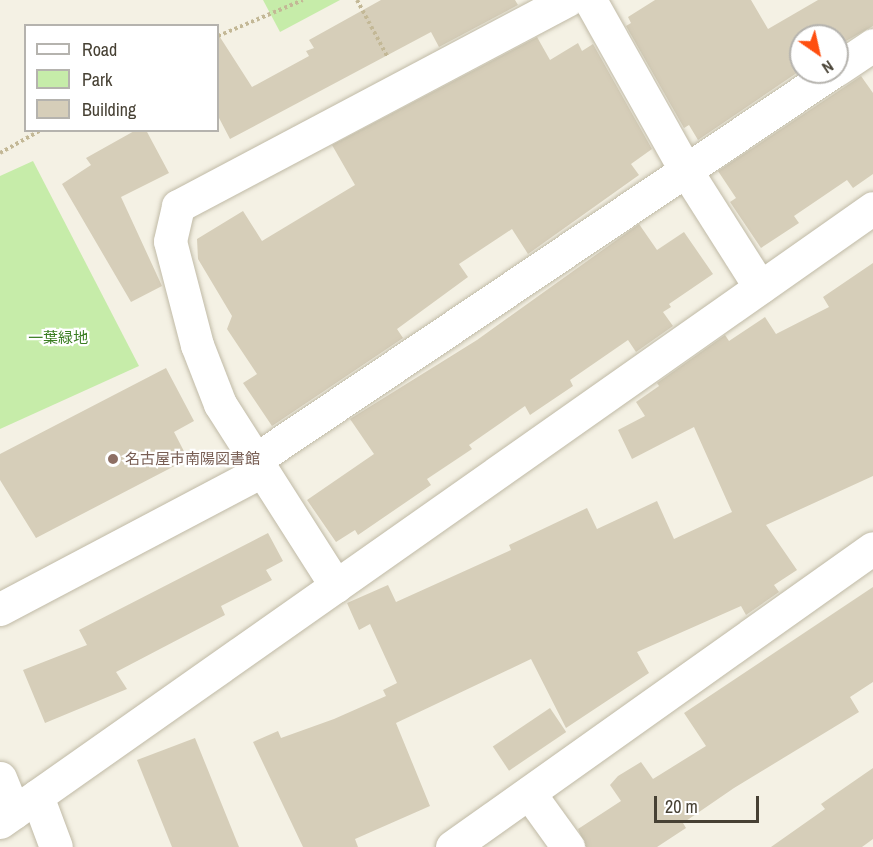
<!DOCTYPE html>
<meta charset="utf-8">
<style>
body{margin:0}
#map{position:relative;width:873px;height:847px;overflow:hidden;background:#f4f1e4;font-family:"Archivo Narrow","Noto Sans JP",sans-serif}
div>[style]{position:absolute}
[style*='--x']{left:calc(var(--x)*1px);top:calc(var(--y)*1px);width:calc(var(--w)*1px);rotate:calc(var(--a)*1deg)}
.green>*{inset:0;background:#c6eca9}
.building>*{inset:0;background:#d6ceb9;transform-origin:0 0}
.path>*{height:4px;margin-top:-2px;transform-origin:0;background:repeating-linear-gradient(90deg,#c3b896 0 3px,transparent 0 6px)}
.roads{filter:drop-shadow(0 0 2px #c0baa6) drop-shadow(0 0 2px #c0baa6)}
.minor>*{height:33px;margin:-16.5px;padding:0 16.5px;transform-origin:16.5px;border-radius:16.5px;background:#fff}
.dots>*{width:16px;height:16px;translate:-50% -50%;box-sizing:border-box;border:3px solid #fff;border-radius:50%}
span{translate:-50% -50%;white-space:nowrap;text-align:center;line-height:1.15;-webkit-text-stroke:4.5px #fff;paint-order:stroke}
.park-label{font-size:15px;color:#3a7d22}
.education-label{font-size:15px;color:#785e54}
.left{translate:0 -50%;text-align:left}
.legend{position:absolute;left:24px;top:24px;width:195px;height:108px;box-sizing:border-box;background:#fff;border:2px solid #b5b3ae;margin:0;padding:8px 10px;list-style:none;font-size:18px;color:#474134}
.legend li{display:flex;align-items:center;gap:12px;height:30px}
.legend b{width:30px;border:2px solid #b5b3ae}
.north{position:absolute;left:789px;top:24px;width:60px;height:60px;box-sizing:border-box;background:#fff;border:2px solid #b5b3ae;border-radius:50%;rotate:146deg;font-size:16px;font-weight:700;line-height:24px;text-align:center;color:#474134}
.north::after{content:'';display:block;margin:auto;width:21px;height:27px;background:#ff4f10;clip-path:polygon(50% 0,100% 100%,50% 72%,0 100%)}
.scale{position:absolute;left:654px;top:796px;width:105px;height:27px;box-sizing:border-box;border:3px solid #474134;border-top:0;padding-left:8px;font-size:18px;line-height:21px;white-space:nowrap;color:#474134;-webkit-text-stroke:4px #fff;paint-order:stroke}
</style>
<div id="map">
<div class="green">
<div style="clip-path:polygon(263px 0,340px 0,280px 32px)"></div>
<div style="clip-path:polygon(33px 161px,139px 366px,0 429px,0 176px)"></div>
</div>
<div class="building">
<div style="clip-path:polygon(381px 0,515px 0,518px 5px,439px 47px,431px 32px,230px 139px,218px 116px,218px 34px,252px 87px,309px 56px,306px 51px,314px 48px,309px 40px)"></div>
<div style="clip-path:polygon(655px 0,751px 0,768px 29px,818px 0,873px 0,873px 26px,837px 46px,837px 36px,801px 36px,801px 70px,698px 140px,689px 125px,684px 128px,626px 26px,631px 23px,628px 17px)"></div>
<div style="clip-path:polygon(537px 37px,550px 60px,578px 43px,582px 51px,593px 44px,652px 149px,631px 164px,639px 175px,528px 254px,512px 229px,459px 264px,468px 277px,397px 329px,403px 338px,272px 426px,243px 383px,257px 374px,227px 329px,232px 316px,198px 259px,197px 239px,243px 211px,262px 241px,355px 185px,332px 145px)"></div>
<div style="clip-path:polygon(861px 76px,873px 93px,873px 174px,853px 188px,847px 180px,794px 216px,799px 223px,761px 248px,730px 202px,736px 198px,718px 171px)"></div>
<div style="clip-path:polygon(136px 130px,146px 130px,169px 173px,121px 197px,162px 286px,131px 302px,62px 184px,91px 165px,86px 158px)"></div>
<div style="clip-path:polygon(639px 224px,657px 250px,684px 232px,713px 274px,669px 304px,671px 307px,663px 312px,673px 326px,636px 352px,628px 340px,570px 380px,573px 386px,530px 415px,525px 406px,469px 445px,472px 449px,427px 479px,431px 485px,358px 535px,355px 530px,336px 542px,307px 500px,374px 454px,350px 419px,477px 340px)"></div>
<div style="clip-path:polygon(873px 263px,873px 476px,766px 525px,797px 570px,774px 585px,779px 592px,746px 615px,741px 606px,637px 652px,649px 673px,566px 728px,531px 659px,396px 723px,430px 806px,355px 839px,358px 847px,303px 847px,253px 742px,278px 731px,281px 738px,334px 719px,386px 696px,383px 690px,397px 683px,370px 624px,359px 630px,347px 603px,388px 585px,396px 602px,511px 550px,509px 545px,587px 508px,597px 529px,657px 501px,674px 539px,732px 512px,694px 427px,632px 459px,618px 430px,645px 416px,636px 402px,659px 386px,657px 383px,725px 335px,729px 341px,765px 317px,776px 334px,829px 307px,823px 297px)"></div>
<div style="clip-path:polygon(166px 368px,194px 421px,174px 432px,188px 459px,36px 538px,0 480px,0 454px)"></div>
<div style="clip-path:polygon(268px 533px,283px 561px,266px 570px,272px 580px,221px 606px,225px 615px,116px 672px,127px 689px,45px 723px,23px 670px,87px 645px,79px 630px)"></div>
<div style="clip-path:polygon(873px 587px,873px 682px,850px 697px,859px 712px,734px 788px,683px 823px,686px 828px,657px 847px,586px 847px,578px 829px,621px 801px,610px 785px,618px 776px,641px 762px,653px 779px,706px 746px,684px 713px)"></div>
<div style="left:550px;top:708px;width:29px;height:69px;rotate:56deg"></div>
<div style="clip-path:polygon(195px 738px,239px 847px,172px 847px,137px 760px)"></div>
<div style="clip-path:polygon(873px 768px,873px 839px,862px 847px,771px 847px,825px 809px,821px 804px)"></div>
</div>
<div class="path">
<div style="--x:357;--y:0;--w:64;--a:61.8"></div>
<div style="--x:218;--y:36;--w:92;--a:-23"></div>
<div style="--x:0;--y:153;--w:47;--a:-29.3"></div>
</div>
<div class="roads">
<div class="minor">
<div style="--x:590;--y:0;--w:194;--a:60.7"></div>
<div style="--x:685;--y:169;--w:140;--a:57.6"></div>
<div style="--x:837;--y:69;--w:43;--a:-33.7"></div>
<div style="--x:255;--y:460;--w:695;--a:-33.92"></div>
<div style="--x:336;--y:586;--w:216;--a:-122.5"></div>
<div style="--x:220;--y:404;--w:63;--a:-111.3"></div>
<div style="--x:197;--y:345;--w:107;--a:-104.6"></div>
<div style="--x:170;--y:241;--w:36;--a:-77"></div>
<div style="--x:178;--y:206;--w:440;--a:-27.9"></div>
<div style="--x:0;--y:609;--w:296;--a:-27.8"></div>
<div style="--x:0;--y:778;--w:37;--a:68"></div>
<div style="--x:529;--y:793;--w:67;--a:54.2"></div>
<div style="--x:37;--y:796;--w:54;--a:69.6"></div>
<div style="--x:0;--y:822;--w:1067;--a:-35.12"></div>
<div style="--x:452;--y:847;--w:516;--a:-35.38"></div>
</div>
</div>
<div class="dots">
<div style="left:113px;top:459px;background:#8d6e63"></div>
</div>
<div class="park-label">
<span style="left:58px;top:338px">一葉緑地</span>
</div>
<div class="education-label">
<span class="left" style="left:125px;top:459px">名古屋市南陽図書館</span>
</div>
<ul class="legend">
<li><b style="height:8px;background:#fff"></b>Road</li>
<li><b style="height:16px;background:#c6eca9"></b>Park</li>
<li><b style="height:16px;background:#d6ceb9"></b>Building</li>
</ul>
<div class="north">N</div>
<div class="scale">20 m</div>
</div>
